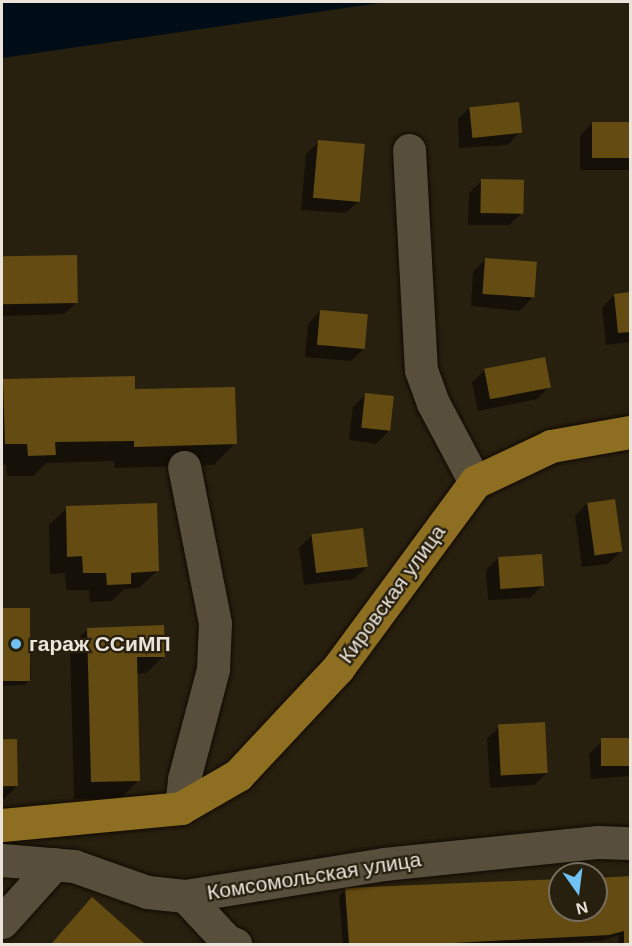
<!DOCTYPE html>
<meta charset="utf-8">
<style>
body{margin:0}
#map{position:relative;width:632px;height:946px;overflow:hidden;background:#28200f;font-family:Arial,sans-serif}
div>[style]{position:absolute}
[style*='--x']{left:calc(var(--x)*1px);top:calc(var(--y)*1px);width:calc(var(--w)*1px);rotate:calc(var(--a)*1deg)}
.water>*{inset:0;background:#000c16}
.shadow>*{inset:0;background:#0007}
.building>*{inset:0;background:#634b11;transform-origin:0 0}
.roads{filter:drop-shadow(0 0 2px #110a00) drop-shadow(0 0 2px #110a00)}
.minor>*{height:33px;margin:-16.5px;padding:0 16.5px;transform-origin:16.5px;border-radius:16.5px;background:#574e3b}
.major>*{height:33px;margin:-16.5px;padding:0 16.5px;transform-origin:16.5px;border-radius:16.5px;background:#8e6f21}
.dots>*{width:16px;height:16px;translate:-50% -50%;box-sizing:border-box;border:3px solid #28200f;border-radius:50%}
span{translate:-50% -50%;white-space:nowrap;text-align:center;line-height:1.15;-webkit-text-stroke:4.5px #28200f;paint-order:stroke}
.street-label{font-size:21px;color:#eae4da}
.poi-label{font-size:21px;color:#eae4da;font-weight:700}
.left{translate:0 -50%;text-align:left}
.frame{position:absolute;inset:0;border:3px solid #eae4da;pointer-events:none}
.north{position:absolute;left:548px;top:862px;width:60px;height:60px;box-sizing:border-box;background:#28200f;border:2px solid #766e60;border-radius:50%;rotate:166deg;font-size:16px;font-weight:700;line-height:24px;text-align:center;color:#eae4da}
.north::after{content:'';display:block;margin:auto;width:21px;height:27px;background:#70c1f4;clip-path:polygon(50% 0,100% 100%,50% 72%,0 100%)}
</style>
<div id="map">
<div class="water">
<div style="clip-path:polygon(2px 2px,386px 2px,2px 58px)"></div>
</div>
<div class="shadow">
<div style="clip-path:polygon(470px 107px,520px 132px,508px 145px,459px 148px,458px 119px)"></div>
<div style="clip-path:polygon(592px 123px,630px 124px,630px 170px,580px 170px,580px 136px)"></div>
<div style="clip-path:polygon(319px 142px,359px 201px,346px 213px,301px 210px,306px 154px)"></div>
<div style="clip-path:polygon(481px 181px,522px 213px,509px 225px,468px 225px,469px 193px)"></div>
<div style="clip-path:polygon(76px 256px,77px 302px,64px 314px,2px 316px,2px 259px)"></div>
<div style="clip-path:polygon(486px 259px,532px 298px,520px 311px,471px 306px,473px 272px)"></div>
<div style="clip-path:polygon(630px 294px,630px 342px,606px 345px,602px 308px,614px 295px)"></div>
<div style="clip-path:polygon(320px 311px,364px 349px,351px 361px,305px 357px,308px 324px)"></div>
<div style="clip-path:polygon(485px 370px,549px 387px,537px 399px,478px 411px,472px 382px)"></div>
<div style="clip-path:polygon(3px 381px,134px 391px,235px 443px,214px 465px,114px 468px,114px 461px,46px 463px,33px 476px,7px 476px,6px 464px,2px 465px)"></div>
<div style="clip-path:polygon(366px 394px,388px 432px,376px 444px,349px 440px,353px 407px)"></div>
<div style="clip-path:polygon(587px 503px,620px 552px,608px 564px,582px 567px,575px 516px)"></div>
<div style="clip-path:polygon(67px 508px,157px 571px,139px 588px,124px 589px,112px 601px,90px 602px,89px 590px,66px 590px,65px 573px,50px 574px,49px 525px)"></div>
<div style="clip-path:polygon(312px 535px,367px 567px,354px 579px,304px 585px,299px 548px)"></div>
<div style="clip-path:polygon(499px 557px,542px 586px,530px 598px,488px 600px,486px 570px)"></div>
<div style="clip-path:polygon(29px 609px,31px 679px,24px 685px,2px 686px,2px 610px)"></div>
<div style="clip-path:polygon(88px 629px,164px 656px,146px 673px,136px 674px,139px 780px,121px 798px,74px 799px,70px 647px)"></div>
<div style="clip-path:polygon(499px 727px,547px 773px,534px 785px,490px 788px,487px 739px)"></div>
<div style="clip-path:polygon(630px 739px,630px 776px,591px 779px,589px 754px,601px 742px)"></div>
<div style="clip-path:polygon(2px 741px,15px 741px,17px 786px,2px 801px)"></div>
<div style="clip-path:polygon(630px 878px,630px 944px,618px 944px,619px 935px,602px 941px,532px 944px,343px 944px,339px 896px,345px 890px,560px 881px,560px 910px,596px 910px,596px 879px)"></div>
<div style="clip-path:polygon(92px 900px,143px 944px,50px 944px)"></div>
</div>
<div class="building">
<div style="left:519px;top:102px;width:31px;height:50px;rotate:84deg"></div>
<div style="left:592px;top:122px;width:38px;height:36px"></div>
<div style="left:318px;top:140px;width:47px;height:58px;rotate:5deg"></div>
<div style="left:481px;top:179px;width:43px;height:34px;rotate:1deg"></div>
<div style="left:77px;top:255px;width:48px;height:75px;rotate:89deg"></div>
<div style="left:485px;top:258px;width:52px;height:36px;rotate:4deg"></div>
<div style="clip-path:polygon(630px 292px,630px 332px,618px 333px,614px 294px)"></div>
<div style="left:320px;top:310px;width:48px;height:35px;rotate:5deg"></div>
<div style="left:545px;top:357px;width:31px;height:62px;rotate:79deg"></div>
<div style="clip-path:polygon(135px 376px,135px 389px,235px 387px,237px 444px,134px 447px,134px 441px,55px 442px,56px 455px,28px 456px,27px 444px,5px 444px,3px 379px)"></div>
<div style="left:365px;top:393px;width:29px;height:35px;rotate:6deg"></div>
<div style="left:615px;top:499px;width:53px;height:28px;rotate:82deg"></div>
<div style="clip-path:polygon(157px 503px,159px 571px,131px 573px,131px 584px,107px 585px,106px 573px,83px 573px,82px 556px,67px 557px,66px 506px)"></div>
<div style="left:363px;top:528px;width:39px;height:52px;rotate:83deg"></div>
<div style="left:542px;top:554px;width:32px;height:44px;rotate:86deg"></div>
<div style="left:2px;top:608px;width:28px;height:73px"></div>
<div style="clip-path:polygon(164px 625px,165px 657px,137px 657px,140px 781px,91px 782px,87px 628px)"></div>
<div style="left:545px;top:722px;width:51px;height:47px;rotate:87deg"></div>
<div style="left:630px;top:738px;width:28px;height:29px;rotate:90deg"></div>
<div style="left:17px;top:739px;width:47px;height:15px;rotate:89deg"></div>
<div style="clip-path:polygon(630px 876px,630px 944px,624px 944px,624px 931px,609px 935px,435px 944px,349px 944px,345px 888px,560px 879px,560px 910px,596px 910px,596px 878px)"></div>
<div style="clip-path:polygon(92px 897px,145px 944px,51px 944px)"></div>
</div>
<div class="roads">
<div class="minor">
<div style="--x:409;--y:150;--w:220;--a:86.9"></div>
<div style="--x:421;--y:370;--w:35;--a:70"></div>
<div style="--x:433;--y:403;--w:89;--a:62"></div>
<div style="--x:181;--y:808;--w:29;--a:-84"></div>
<div style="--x:184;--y:779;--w:114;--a:-75.2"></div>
<div style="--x:213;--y:669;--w:46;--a:-87.5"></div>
<div style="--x:215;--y:623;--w:159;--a:-101.2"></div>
<div style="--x:2;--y:860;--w:72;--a:4.8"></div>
<div style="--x:74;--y:866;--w:77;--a:19.6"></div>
<div style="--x:147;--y:892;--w:38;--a:6"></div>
<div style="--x:185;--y:896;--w:202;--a:-9.1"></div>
<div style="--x:384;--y:864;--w:215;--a:-5.9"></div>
<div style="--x:598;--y:842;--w:32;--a:2"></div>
<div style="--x:185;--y:896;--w:62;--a:47"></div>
<div style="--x:227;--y:941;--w:9;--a:21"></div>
<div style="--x:2;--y:922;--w:78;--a:-48.1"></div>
</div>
<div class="major">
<div style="--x:2;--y:825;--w:180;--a:-5.4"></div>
<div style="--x:181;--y:808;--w:66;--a:-30.1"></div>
<div style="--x:238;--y:775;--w:146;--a:-46.9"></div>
<div style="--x:338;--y:668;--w:231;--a:-53.6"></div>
<div style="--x:475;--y:482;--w:84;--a:-25.3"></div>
<div style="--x:551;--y:446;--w:80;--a:-10"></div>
</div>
</div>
<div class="dots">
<div style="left:16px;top:644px;background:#70c1f4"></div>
</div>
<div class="street-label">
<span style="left:392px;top:594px;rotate:-54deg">Кировская улица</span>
<span style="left:314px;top:876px;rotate:-9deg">Комсомольская улица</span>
</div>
<div class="poi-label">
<span class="left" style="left:29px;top:644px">гараж ССиМП</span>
</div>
<div class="frame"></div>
<div class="north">N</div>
</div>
